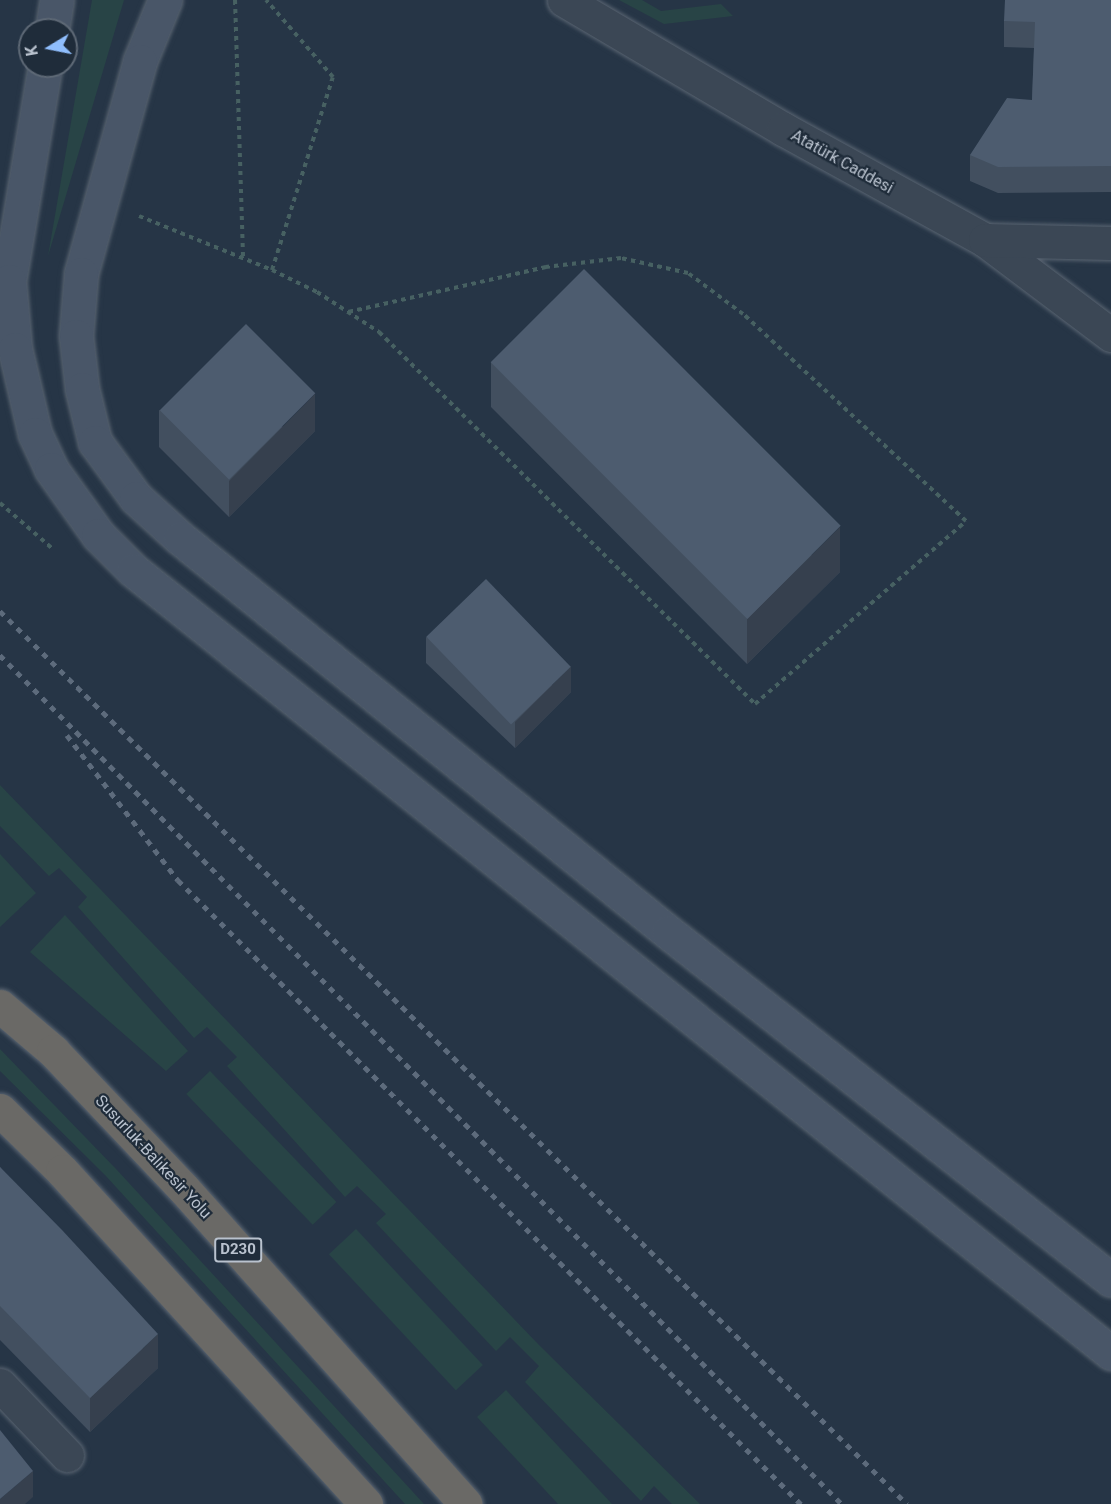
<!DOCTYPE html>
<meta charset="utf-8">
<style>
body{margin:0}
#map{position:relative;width:1111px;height:1504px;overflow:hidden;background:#263546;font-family:Roboto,sans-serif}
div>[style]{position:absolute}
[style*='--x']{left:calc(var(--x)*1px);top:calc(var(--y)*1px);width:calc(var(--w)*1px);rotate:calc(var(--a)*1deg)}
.green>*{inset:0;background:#284446;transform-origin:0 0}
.path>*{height:4px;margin-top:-2px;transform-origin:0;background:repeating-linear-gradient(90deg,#476162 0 4.5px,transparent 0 9px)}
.roads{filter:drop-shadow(0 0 2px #5a6572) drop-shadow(0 0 2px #5a6572)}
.minor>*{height:33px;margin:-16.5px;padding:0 16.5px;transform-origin:16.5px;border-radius:16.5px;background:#3b4755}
.secondary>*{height:33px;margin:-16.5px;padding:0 16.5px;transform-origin:16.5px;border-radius:16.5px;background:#495668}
.trunk>*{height:33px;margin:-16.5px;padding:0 16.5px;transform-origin:16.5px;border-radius:16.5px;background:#6a6966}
.rail>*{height:4.5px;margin-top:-2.25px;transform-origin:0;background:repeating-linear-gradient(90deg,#5d6b7c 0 6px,transparent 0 12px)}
.wall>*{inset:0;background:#424f5f}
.shaded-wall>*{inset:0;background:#36404e}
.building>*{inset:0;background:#4d5c6f;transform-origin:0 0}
span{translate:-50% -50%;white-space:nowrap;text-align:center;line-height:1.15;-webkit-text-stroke:4.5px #1f2c3a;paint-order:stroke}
.shield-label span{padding:2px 4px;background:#1f2c3a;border:2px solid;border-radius:4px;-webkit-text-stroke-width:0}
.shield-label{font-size:15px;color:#b9c2ce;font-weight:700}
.street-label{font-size:16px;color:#b9c2ce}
.north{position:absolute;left:18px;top:18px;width:60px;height:60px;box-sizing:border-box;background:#1f2c3a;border:2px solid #5d6875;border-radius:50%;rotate:260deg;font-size:16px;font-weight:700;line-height:24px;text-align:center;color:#b9c2ce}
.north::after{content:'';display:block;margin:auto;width:21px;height:27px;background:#8fbefd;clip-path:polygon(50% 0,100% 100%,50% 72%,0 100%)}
</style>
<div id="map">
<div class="green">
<div style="clip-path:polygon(92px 0,124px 0,48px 256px)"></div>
<div style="clip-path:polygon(619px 0,642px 0,661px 11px,721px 4px,733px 16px,664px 24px)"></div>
<div style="clip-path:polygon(0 785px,539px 1345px,700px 1504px,672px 1504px,654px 1486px,641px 1501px,525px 1382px,539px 1366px,510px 1337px,496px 1351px,376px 1223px,386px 1214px,357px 1186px,345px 1197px,227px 1066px,237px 1057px,207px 1027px,194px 1038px,78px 907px,87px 897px,59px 868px,49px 876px,0 826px)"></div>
<div style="clip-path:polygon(0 854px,36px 893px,0 927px)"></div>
<div style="clip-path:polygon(65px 915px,188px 1051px,166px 1071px,30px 952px)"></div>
<div style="clip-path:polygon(0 1049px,117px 1170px,424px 1504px,405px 1504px,105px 1175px,0 1071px)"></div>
<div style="left:210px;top:1071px;width:182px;height:33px;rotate:46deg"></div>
<div style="left:356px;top:1229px;width:186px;height:37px;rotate:47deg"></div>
<div style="clip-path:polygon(506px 1390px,612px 1504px,558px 1504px,477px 1417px)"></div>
</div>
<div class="path">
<div style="--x:235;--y:0;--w:258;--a:88.2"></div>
<div style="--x:139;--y:216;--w:144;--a:22.1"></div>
<div style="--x:272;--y:270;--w:202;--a:-72.5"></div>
<div style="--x:333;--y:77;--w:102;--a:-131"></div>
<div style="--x:272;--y:270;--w:50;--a:26.1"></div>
<div style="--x:317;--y:292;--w:74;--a:32.8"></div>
<div style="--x:379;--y:332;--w:529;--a:44.69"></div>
<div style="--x:755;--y:704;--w:279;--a:-40.9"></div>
<div style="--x:966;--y:521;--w:304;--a:-137.1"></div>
<div style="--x:743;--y:314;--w:69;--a:-143.3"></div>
<div style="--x:688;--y:273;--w:69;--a:-167.4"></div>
<div style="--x:621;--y:258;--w:76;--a:173.2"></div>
<div style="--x:546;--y:267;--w:203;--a:167.2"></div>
<div style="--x:0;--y:503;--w:70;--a:41"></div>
</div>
<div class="roads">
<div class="minor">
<div style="--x:564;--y:0;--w:254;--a:30.5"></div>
<div style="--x:783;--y:129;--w:230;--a:28.8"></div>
<div style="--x:985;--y:240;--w:158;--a:37"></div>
<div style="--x:985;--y:240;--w:126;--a:1.4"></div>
<div style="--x:0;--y:1385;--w:97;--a:46.3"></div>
</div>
<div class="secondary">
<div style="--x:165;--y:0;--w:66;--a:112.3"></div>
<div style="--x:140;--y:61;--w:221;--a:105.5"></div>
<div style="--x:81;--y:274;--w:62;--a:94.6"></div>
<div style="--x:76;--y:336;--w:53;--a:83.5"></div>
<div style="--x:82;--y:389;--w:55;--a:76.2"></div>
<div style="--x:95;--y:442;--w:69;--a:53.8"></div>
<div style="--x:136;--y:498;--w:59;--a:42.3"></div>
<div style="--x:180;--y:538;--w:627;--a:38.92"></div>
<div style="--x:668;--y:932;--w:563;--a:38.15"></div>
<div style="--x:52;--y:30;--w:30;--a:-81"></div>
<div style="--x:45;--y:66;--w:218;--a:99.5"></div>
<div style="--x:9;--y:281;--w:68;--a:85"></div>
<div style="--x:15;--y:349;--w:87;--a:76.8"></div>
<div style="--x:35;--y:434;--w:38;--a:65"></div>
<div style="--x:51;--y:469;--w:81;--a:54.5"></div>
<div style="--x:98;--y:535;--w:49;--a:45"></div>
<div style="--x:133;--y:570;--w:1253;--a:38.68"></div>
</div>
<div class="trunk">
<div style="--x:0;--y:1006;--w:70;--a:40.3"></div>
<div style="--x:53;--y:1051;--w:189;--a:46.5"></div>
<div style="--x:183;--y:1188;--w:424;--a:48.2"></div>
<div style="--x:0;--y:1110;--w:87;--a:44.5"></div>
<div style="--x:62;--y:1171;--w:451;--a:47.6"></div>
</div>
</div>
<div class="rail">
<div style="--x:0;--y:611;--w:1273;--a:44.55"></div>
<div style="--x:0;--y:655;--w:1196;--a:45.24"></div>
<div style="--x:67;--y:735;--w:183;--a:52.6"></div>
<div style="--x:178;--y:880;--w:882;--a:45.05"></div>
</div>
<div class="wall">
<div style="clip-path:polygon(1111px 0,1111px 192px,998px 193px,970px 181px,970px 155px,1032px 100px,1034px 48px,1004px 47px,1004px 21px)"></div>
<div style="clip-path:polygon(491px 362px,840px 572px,747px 664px,491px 407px)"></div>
<div style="clip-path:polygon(159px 410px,315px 431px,229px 517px,159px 447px)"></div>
<div style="clip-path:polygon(426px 637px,571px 692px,515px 748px,426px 663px)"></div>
<div style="clip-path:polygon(0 1167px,158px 1368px,90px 1432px,0 1340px)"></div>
</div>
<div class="shaded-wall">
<div style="clip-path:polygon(315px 394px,315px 431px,229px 517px,229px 481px)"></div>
<div style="clip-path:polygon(840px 527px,840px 572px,747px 664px,747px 619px)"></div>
<div style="clip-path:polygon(571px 666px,571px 692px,515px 748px,515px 722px)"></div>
<div style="clip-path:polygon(158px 1334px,158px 1368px,90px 1432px,90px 1398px)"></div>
<div style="clip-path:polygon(33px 1471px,33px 1497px,25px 1504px,0 1504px,0 1499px)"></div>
</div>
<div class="building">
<div style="clip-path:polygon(1005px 0,1111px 0,1111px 166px,998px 167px,970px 155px,1007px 98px,1032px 100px,1035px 22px,1004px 21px)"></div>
<div style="left:584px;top:269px;width:363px;height:132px;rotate:45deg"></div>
<div style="left:246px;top:324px;width:98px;height:122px;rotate:45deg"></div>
<div style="left:486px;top:579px;width:122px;height:83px;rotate:46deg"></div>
<div style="clip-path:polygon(0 1167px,62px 1230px,158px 1334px,90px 1398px,0 1306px)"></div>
<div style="clip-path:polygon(0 1430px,33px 1471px,0 1499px)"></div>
</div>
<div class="shield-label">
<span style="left:238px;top:1250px">D230</span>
</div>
<div class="street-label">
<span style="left:842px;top:162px;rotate:29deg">Atatürk Caddesi</span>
<span style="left:153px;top:1157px;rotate:47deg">Susurluk-Balıkesir Yolu</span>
</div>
<div class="north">K</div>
</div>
